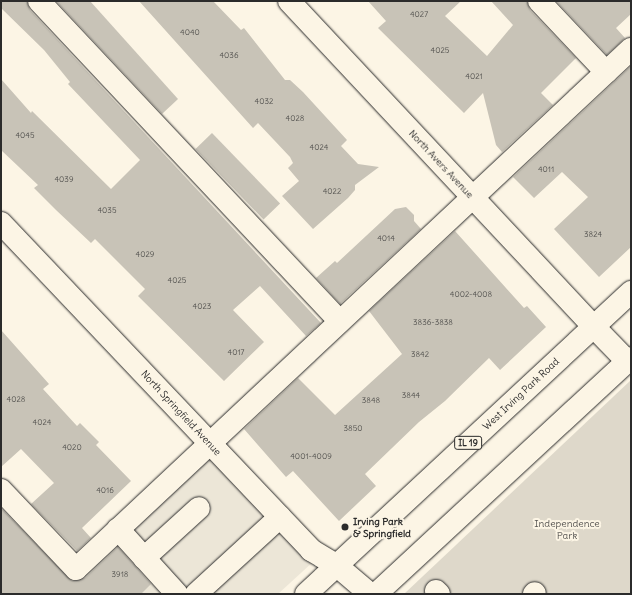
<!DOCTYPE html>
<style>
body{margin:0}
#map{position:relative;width:632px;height:595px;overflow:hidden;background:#fcf5e5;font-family:Delius,sans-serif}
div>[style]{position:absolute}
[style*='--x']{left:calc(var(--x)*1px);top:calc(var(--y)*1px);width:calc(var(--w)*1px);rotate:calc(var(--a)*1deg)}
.built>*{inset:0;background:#ece6d7}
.green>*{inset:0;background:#ded8ca}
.building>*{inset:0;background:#c8c3b7;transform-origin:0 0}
.roads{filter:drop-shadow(0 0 1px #2b2b2b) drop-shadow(0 0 1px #2b2b2b)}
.minor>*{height:22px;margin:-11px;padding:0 11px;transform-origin:11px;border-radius:11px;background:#fcf5e5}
.major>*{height:22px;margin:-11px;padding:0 11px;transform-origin:11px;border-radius:11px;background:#fcf5e5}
.dots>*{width:11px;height:11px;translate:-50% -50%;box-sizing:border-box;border:2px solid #fcf5e5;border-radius:50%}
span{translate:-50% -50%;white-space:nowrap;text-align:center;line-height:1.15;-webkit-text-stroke:4px #fcf5e5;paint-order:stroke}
.number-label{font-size:8px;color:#52514e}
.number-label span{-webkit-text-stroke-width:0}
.shield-label span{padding:1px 3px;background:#fcf5e5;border:1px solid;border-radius:3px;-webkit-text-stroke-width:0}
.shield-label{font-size:9px;color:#2b2b2b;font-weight:700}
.street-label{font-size:10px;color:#2b2b2b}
.poi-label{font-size:10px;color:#2b2b2b;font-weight:700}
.left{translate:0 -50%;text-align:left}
.park-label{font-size:10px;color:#585653}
.frame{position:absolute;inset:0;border:2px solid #2b2b2b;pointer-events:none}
</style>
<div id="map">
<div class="built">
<div style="clip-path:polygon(207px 449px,314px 561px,278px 594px,53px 594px)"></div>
</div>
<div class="green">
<div style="clip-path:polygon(631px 380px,631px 594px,404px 594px)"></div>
</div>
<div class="building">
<div style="clip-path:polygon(1px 1px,27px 1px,30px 10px,321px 323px,306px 336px,260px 286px,233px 310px,264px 342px,224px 381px,138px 296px,145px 289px,95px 239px,91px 243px,56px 210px,34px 188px,38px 185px,1px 150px,1px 79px,31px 113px,32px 111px,111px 189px,140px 160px,68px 84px,70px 82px,44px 50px,1px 8px)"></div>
<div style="clip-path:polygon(56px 1px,90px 1px,178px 99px,162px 114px)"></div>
<div style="clip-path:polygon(139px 1px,213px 1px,241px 30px,244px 28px,285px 80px,290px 80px,303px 92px,347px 140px,341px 146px,358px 164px,379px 167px,355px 185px,355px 190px,348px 198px,313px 229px,282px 196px,299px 181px,288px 168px,293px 163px,290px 157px,258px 123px,253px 128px)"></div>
<div style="clip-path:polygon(368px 1px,461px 1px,445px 16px,487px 56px,513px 25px,491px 1px,527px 1px,530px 10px,576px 58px,541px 93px,553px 105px,502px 152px,496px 145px,483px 93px,464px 113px,378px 28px,386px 21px)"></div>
<div style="clip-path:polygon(556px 1px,631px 1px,631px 14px,616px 28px,625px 38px,607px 55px)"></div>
<div style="clip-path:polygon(631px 66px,631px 247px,599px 277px,554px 229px,588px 197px,562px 172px,534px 198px,513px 177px)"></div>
<div style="left:212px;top:133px;width:98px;height:23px;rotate:46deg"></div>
<div style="clip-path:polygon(406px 207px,414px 215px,414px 221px,421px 229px,340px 304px,316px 278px,335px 261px,337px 263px,395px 209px)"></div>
<div style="clip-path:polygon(455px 231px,524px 308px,527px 306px,546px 327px,500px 370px,489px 358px,445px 401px,419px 422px,365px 474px,376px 486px,339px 521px,293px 471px,286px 477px,244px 429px,298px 378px,335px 415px,402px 354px,369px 311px)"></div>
<div style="clip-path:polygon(1px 330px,49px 384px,43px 389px,77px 426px,80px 423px,99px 442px,96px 445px,131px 481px,82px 528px,91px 538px,77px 551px,31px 504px,54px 483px,21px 449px,1px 467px)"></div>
<div style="clip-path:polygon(1px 508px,72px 581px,85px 578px,118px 547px,151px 584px,141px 594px,1px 594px)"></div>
</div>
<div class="roads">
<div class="minor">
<div style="--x:39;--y:1;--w:439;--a:46.8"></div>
<div style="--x:289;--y:1;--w:446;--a:46.9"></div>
<div style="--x:539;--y:1;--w:98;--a:46.7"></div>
<div style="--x:1;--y:223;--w:451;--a:46.5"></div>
<div style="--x:311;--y:550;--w:29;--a:31"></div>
<div style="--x:336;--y:565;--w:45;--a:40.5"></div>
<div style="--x:1;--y:490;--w:109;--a:46.5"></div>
<div style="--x:76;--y:569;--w:761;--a:-43.14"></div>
<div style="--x:118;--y:529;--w:88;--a:47.8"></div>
<div style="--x:144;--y:558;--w:74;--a:-42.3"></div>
<div style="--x:436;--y:591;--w:4;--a:45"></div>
<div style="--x:196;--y:594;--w:114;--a:-42.5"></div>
<div style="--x:534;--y:594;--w:1;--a:-45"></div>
</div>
<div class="major">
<div style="--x:594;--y:327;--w:47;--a:45.9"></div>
<div style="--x:306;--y:594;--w:444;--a:-42.9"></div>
<div style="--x:376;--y:594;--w:347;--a:-42.8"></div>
</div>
</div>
<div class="dots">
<div style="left:345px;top:527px;background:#2b2b2b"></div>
</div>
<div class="number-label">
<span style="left:419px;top:15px">4027</span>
<span style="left:190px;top:33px">4040</span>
<span style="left:440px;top:51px">4025</span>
<span style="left:229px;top:56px">4036</span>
<span style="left:474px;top:77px">4021</span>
<span style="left:264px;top:102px">4032</span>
<span style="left:295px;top:119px">4028</span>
<span style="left:25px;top:136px">4045</span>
<span style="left:319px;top:148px">4024</span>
<span style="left:546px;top:170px">4011</span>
<span style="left:64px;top:180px">4039</span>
<span style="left:332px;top:192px">4022</span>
<span style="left:107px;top:211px">4035</span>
<span style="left:593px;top:235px">3824</span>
<span style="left:386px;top:239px">4014</span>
<span style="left:145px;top:255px">4029</span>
<span style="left:177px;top:281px">4025</span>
<span style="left:471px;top:295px">4002-4008</span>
<span style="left:202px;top:307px">4023</span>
<span style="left:433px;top:323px">3836-3838</span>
<span style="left:236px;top:353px">4017</span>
<span style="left:420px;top:355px">3842</span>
<span style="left:411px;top:396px">3844</span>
<span style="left:16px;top:400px">4028</span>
<span style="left:371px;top:401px">3848</span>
<span style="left:42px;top:423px">4024</span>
<span style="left:353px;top:429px">3850</span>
<span style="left:72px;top:448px">4020</span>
<span style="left:311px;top:457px">4001-4009</span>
<span style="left:105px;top:491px">4016</span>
<span style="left:120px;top:575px">3918</span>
</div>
<div class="shield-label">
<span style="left:468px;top:443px">IL 19</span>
</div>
<div class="street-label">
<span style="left:441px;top:164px;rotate:47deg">North Avers Avenue</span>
<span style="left:521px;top:394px;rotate:-43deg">West Irving Park Road</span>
<span style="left:181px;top:413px;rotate:47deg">North Springfield Avenue</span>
</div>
<div class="poi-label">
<span class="left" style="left:353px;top:527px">Irving Park<br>&amp; Springfield</span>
</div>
<div class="park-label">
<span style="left:567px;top:529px">Independence<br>Park</span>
</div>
<div class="frame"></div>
</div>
